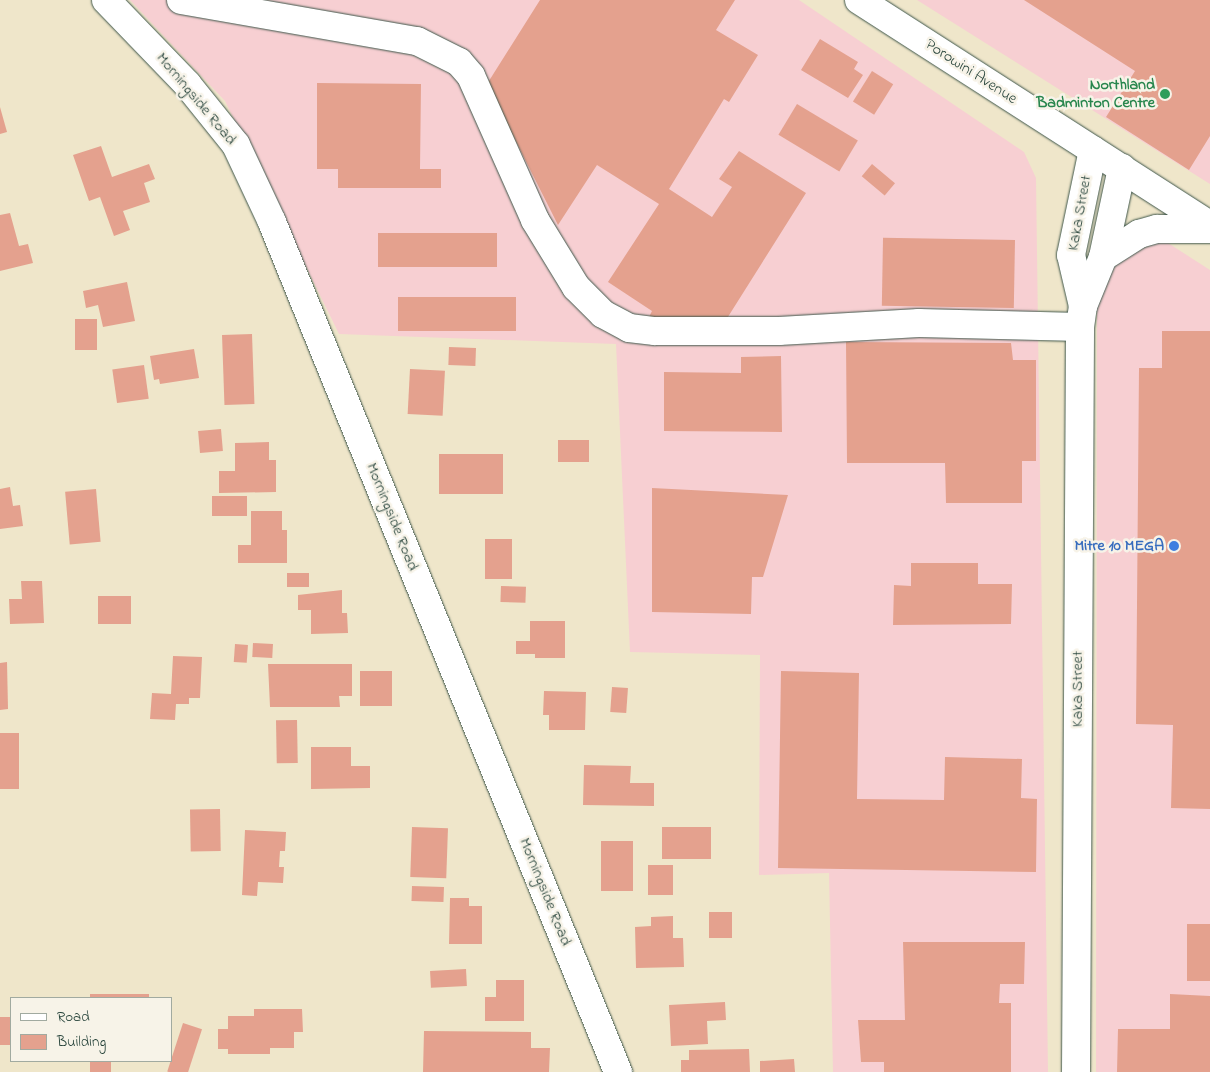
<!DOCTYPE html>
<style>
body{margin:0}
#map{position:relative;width:1210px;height:1072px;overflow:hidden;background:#efe6ca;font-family:"Indie Flower",sans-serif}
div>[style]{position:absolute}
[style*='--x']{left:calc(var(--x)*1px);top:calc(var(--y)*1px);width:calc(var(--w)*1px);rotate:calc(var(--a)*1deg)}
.built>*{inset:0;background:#f7cfd2}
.building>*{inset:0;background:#e4a18e;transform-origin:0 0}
.roads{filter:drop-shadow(0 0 1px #3e564a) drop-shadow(0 0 1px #3e564a)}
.minor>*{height:28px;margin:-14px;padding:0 14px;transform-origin:14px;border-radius:14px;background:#fff}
.major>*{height:28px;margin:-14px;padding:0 14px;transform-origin:14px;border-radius:14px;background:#fff}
.dots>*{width:14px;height:14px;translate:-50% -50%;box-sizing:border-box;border:2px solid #f7f3e8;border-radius:50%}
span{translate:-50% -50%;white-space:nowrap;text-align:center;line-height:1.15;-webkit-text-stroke:5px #f7f3e8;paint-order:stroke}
.street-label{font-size:16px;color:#1f3d34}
.leisure-label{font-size:16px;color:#27864d;font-weight:700}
.right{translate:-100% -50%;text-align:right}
.shop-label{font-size:16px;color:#366cbe;font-weight:700}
.legend{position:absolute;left:10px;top:997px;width:162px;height:65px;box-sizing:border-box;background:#f7f3e8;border:1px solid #a1aaa0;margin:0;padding:6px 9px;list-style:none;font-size:15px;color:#1f3d34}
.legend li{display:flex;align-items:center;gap:10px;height:25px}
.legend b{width:25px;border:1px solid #a1aaa0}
</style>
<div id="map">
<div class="built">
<div style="clip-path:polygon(130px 0,799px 0,1024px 152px,1036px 178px,1048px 1072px,833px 1072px,829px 873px,759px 875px,760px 655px,630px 652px,616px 344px,339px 334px,225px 101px)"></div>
<div style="clip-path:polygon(917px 0,1210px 0,1210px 184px)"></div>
<div style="clip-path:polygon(1154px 234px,1210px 270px,1210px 1072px,1096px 1072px,1097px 272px)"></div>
</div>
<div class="building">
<div style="clip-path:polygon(540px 0,735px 0,716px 30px,758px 55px,729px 102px,724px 99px,669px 189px,712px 217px,732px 187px,719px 179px,739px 151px,806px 193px,726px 320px,647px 321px,652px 311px,608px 282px,659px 204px,597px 165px,558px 225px,487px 84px)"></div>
<div style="clip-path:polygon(1024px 0,1210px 0,1210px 136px,1189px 170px,1106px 117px,1135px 71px)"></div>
<div style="clip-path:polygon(820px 39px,858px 62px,854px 69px,863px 75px,848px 98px,801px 70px)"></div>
<div style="left:872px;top:71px;width:25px;height:36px;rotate:32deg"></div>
<div style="clip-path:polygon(317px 83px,421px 84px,420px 169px,441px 169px,441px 188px,338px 188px,338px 169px,317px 169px)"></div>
<div style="left:797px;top:104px;width:71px;height:36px;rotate:31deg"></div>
<div style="clip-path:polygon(0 107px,7px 132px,0 134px)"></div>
<div style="clip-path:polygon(101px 146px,112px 177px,149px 164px,155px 179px,144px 183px,150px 202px,123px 211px,130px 230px,114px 236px,100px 197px,89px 201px,73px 155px)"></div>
<div style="left:872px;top:164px;width:30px;height:16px;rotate:40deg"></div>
<div style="clip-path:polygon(10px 213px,19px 246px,28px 244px,33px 263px,0 271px,0 215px)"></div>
<div style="left:378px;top:233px;width:119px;height:34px"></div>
<div style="left:1015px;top:240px;width:68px;height:132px;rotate:91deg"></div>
<div style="clip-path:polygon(127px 282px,135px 321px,103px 327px,98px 305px,86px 308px,83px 291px)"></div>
<div style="left:398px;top:297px;width:118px;height:34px"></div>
<div style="left:75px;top:319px;width:22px;height:31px"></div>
<div style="clip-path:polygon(1162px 331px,1210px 331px,1210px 809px,1171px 808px,1173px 725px,1136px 724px,1139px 368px,1162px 368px)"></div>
<div style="left:252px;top:334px;width:70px;height:30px;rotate:88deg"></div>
<div style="clip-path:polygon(846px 342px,1011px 343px,1013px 360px,1036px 360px,1036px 461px,1022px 461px,1022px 503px,946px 503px,945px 463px,847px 463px)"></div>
<div style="left:449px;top:347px;width:27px;height:18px;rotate:2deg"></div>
<div style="clip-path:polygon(194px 349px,199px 378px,160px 384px,159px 379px,154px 380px,150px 356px)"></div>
<div style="clip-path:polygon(781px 356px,782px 432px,664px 431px,664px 372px,741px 373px,741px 357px)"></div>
<div style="left:144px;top:365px;width:34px;height:32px;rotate:82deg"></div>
<div style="left:410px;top:369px;width:35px;height:45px;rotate:3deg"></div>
<div style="left:221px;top:429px;width:22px;height:23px;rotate:85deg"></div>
<div style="left:558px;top:440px;width:31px;height:22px"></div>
<div style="clip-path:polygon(269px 442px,269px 460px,276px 460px,276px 492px,219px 493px,219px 471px,235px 471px,235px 443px)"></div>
<div style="left:503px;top:454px;width:40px;height:64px;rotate:90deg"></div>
<div style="clip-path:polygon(10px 487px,13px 506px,20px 505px,23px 526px,0 529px,0 489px)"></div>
<div style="clip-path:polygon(652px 488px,788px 495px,763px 577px,752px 577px,751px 614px,652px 612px)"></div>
<div style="left:96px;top:489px;width:53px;height:31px;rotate:85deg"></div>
<div style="left:247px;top:496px;width:20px;height:35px;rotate:90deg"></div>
<div style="clip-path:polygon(251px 511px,282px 511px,282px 530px,287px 530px,287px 563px,238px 563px,238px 545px,251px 545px)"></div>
<div style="left:485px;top:539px;width:27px;height:40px"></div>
<div style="clip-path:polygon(911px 563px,978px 563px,978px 584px,1012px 584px,1011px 624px,893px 625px,894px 585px,911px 586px)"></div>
<div style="left:287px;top:573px;width:22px;height:14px"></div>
<div style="clip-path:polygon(21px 581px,42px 581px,44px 623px,10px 624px,9px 599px,22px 599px)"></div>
<div style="left:501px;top:586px;width:25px;height:16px;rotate:2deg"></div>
<div style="clip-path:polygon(342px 590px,342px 613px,347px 613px,348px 633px,311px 634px,311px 610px,298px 610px,298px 595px)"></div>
<div style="left:98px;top:596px;width:33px;height:28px"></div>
<div style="clip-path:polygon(530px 621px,565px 621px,565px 658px,535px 658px,535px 654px,516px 654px,516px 641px,530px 641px)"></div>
<div style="left:253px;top:643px;width:20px;height:14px;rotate:3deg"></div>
<div style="left:235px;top:644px;width:13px;height:18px;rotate:4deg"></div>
<div style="clip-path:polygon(173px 656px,202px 657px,200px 698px,189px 698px,189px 704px,176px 704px,175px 720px,150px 719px,152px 693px,171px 694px)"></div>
<div style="clip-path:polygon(7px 662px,8px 709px,0 710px,0 663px)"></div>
<div style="clip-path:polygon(268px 664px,352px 664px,352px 696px,339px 696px,340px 707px,270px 707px)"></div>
<div style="left:360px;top:671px;width:32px;height:35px"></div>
<div style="clip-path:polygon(781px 671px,859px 673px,857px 799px,944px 800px,945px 757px,1022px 759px,1021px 798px,1037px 799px,1036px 872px,778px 868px)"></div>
<div style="left:612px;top:687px;width:16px;height:25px;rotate:4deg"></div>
<div style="clip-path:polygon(544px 691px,586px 692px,585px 730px,549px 730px,549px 715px,543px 715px)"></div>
<div style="left:297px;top:720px;width:43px;height:21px;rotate:89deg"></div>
<div style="left:0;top:733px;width:19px;height:56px"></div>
<div style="clip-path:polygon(311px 747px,351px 747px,351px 766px,370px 766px,370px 788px,311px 789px)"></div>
<div style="clip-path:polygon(584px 765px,631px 766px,630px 783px,654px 783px,654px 806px,583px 805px)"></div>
<div style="left:220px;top:809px;width:42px;height:30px;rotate:89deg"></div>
<div style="left:412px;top:827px;width:36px;height:50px;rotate:2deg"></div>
<div style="left:662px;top:827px;width:49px;height:32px"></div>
<div style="clip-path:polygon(245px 830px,286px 832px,285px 851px,280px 851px,279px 867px,284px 867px,283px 883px,258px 882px,257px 896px,242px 895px)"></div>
<div style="left:601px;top:841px;width:32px;height:50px"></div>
<div style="left:648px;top:865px;width:25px;height:30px"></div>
<div style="left:412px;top:886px;width:32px;height:15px;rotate:2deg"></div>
<div style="clip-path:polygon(450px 898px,469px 898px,469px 906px,482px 906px,482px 944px,449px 944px)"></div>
<div style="left:709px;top:912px;width:23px;height:26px"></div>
<div style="clip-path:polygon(673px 916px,673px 938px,683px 938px,684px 967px,636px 968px,635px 927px,651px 926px,651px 917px)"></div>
<div style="left:1187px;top:924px;width:23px;height:57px"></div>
<div style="clip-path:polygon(903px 942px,1025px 942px,1024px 984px,1000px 984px,999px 1003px,1011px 1003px,1011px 1072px,884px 1072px,884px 1062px,861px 1062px,858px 1020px,905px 1020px)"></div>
<div style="left:466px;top:969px;width:17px;height:36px;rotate:87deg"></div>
<div style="clip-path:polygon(496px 980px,524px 980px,524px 1021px,485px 1021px,485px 997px,496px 997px)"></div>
<div style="left:90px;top:994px;width:59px;height:4px"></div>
<div style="clip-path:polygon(1170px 994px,1210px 996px,1210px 1072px,1117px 1072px,1118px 1029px,1170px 1029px)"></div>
<div style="clip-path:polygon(725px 1002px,726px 1020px,707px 1021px,708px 1044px,671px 1046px,669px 1005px)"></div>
<div style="clip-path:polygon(254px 1009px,302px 1009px,303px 1032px,294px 1032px,294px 1048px,270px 1048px,270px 1054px,228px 1054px,228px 1049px,218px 1049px,218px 1029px,228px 1029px,228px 1016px,254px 1016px)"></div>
<div style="left:0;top:1017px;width:11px;height:28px"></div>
<div style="left:183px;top:1023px;width:20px;height:51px;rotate:18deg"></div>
<div style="clip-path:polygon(424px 1031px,531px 1032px,531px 1048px,550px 1048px,549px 1072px,423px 1072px)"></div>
<div style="clip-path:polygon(749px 1049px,750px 1072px,681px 1072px,681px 1060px,689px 1060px,689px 1050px)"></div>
<div style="clip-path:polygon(794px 1059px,795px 1072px,760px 1072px,760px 1061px)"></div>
<div style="left:90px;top:1061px;width:21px;height:11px"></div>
</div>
<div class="roads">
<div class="minor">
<div style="--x:106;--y:0;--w:117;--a:46"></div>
<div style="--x:187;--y:84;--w:78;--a:51.2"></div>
<div style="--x:236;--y:145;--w:85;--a:64.9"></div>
<div style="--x:272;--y:222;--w:918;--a:67.85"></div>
<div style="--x:181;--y:0;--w:240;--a:9.9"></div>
<div style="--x:417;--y:41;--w:47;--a:26.6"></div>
<div style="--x:459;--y:62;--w:18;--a:49"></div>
<div style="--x:471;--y:76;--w:158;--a:66"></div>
<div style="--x:535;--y:220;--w:79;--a:58.5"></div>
<div style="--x:576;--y:287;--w:38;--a:45"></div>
<div style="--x:603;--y:314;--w:30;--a:28"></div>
<div style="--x:629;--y:328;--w:26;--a:7"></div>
<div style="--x:655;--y:331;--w:124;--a:0"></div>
<div style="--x:779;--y:331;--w:140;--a:-3.3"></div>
<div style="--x:919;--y:323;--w:161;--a:1.4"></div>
<div style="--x:1083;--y:306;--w:52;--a:-103.2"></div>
<div style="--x:1071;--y:255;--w:107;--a:-78.2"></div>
<div style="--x:1076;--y:1072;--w:745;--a:-89.69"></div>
<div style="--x:1080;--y:327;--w:21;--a:-82"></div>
<div style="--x:1083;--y:306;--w:53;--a:-67.8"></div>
<div style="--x:1103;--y:257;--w:91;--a:-77.9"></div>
</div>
<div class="major">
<div style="--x:859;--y:0;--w:417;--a:32.7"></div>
<div style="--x:1103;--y:257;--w:43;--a:-32.6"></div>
<div style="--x:1139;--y:234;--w:19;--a:-16"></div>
<div style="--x:1157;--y:229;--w:53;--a:0"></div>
</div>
</div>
<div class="dots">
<div style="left:1165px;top:94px;background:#2e9e5b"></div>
<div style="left:1174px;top:546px;background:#3f7fe0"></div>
</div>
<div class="street-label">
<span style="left:971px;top:72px;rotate:33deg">Porowini Avenue</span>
<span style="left:196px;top:99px;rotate:50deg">Morningside Road</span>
<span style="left:1080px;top:213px;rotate:-80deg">Kaka Street</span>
<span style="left:392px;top:517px;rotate:68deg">Morningside Road</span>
<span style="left:1078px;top:689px;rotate:-90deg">Kaka Street</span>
<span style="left:545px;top:892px;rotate:68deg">Morningside Road</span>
</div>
<div class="leisure-label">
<span class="right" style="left:1155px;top:94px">Northland<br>Badminton Centre</span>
</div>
<div class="shop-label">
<span class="right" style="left:1164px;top:546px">Mitre 10 MEGA</span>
</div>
<ul class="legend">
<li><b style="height:6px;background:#fff"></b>Road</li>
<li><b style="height:14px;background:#e4a18e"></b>Building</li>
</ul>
</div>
